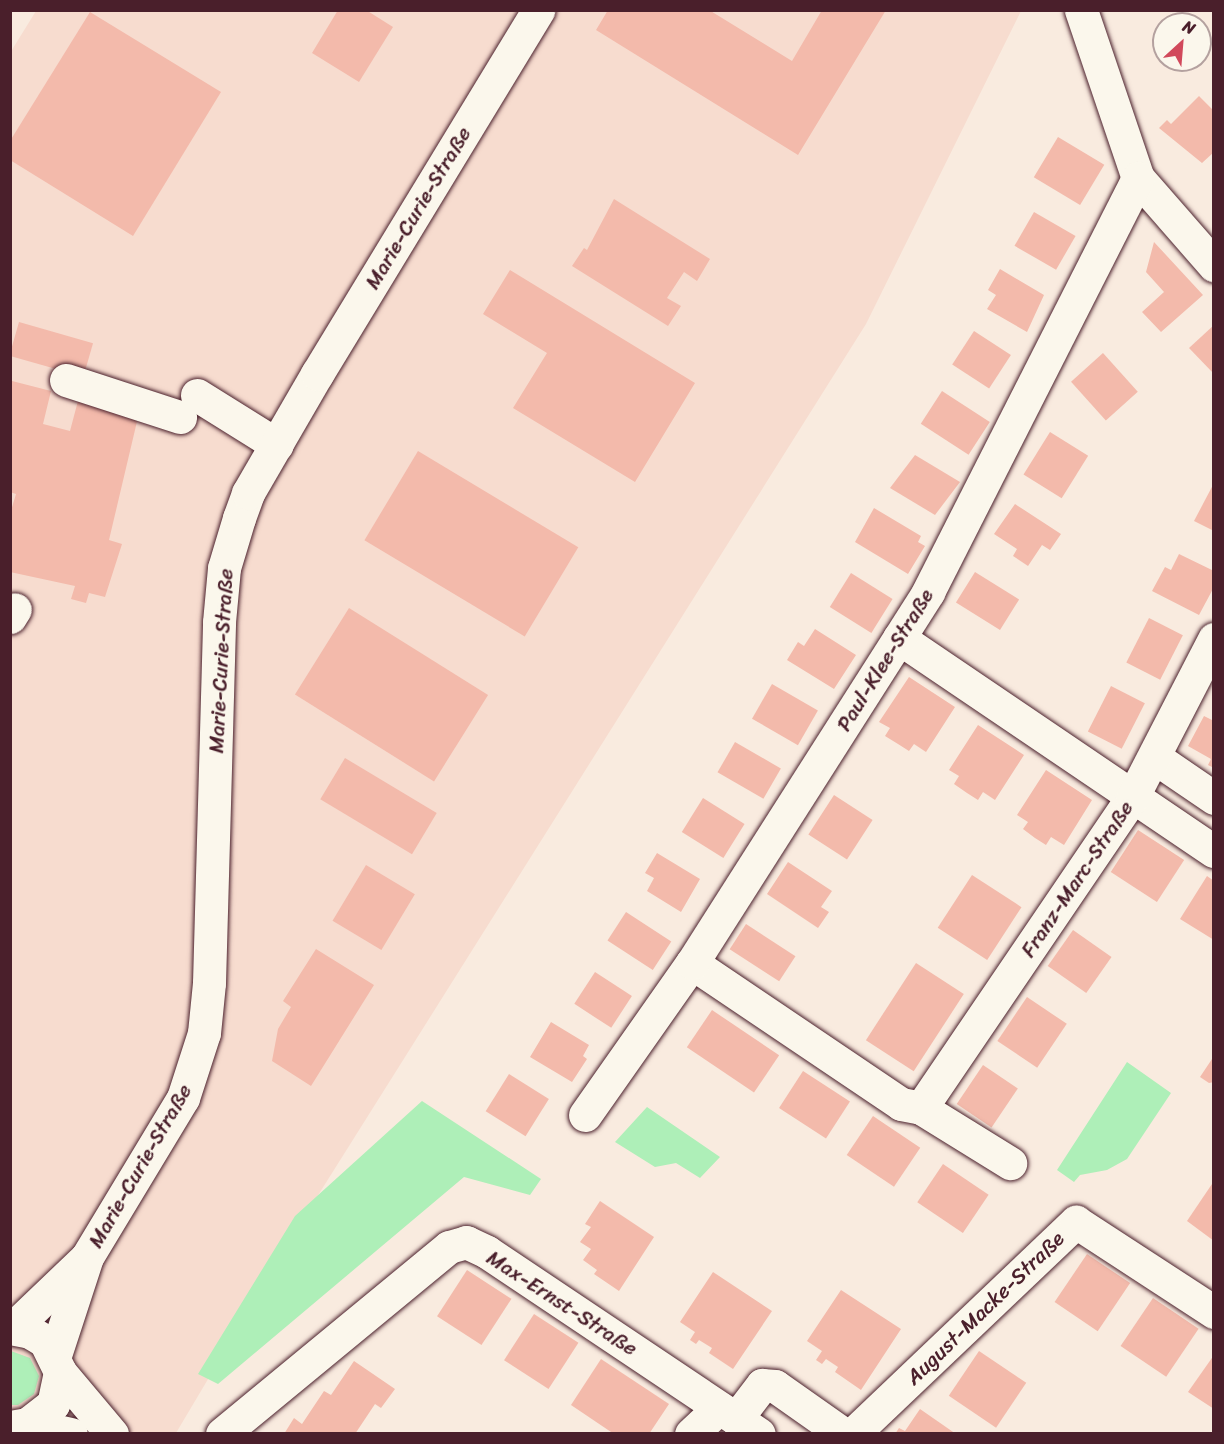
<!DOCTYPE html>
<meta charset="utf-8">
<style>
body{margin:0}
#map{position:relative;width:1224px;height:1444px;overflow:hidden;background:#f9ebdf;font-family:Sriracha,sans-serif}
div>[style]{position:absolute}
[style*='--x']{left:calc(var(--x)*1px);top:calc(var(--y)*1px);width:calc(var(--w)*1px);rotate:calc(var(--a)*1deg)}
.built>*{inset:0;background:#f7dccf}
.green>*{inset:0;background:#aeefb8}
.building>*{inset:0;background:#f3baab;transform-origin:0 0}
.roads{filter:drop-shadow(0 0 2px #4a1f2b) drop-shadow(0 0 2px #4a1f2b)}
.minor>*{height:33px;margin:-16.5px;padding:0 16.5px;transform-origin:16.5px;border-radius:16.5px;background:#fbf7ec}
span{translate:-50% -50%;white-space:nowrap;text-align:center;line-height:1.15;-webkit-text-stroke:6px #fbf7ec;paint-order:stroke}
.street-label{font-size:21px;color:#4a1f2b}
.frame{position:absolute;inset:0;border:12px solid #4a1f2b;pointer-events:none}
.north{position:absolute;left:1152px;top:12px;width:60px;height:60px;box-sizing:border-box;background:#fbf7ec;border:2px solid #b4a19f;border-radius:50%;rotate:26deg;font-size:16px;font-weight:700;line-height:24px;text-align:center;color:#4a1f2b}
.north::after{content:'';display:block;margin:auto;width:21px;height:27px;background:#d1495b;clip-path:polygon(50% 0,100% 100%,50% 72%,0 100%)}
</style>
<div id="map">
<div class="built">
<div style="clip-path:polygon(36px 11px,1021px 11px,866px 324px,305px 1216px,176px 1433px,11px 1434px,10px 53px)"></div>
</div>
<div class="green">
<div style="clip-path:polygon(1127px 1062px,1171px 1093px,1127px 1159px,1107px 1170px,1080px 1175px,1074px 1182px,1057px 1170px)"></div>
<div style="clip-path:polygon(422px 1101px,541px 1179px,530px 1195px,464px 1177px,218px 1384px,198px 1374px,295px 1216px)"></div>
<div style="clip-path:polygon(647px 1107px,720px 1157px,700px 1178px,676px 1163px,655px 1167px,615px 1142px)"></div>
<div style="clip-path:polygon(11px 1351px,30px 1358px,39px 1376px,34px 1394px,18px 1405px,11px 1405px)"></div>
</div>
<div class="building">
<div style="clip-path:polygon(338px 10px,366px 10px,393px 27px,359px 82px,312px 53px)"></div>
<div style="clip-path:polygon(608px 10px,709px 10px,792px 61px,822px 10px,886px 10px,798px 155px,596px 30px)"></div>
<div style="clip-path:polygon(90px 12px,221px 92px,133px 236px,10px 160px,10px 141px)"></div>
<div style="clip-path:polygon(1199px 96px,1214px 111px,1214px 152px,1202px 163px,1159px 128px,1167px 120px,1171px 124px)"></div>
<div style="left:1058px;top:137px;width:54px;height:47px;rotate:31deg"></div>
<div style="clip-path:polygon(614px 199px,710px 259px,697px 281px,684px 272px,667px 298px,681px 306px,668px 326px,572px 266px,584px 248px,587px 250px)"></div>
<div style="left:1034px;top:212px;width:48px;height:39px;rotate:30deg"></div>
<div style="clip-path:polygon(1154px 242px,1203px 295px,1161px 332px,1142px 312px,1164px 292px,1146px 272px)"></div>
<div style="clip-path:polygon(1000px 269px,1044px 295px,1027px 332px,987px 309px,996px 295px,988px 290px)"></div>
<div style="clip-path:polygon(510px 270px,695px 383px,635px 482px,513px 408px,547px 353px,483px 314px)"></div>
<div style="left:19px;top:322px;width:77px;height:35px;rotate:16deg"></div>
<div style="clip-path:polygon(1214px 325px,1214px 374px,1189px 348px)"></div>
<div style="left:974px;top:331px;width:44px;height:40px;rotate:33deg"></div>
<div style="left:1103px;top:353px;width:52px;height:43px;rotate:48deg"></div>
<div style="clip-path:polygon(12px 381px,51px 391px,43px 424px,70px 431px,79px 397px,139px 413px,109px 540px,122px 544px,105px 597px,89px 593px,86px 603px,71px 599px,75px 586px,10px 572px,10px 514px,16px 494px,10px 492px)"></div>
<div style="left:942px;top:391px;width:57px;height:39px;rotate:33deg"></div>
<div style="left:1050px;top:432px;width:45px;height:50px;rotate:32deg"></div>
<div style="left:418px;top:451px;width:187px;height:104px;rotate:31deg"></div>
<div style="clip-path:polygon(915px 455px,960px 482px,935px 515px,890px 488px)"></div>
<div style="clip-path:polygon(1214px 483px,1214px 531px,1194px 521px)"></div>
<div style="clip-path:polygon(1015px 504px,1061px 534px,1050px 550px,1042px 545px,1028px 566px,1013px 556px,1017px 549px,994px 534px)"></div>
<div style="clip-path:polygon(874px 508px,921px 536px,918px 542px,925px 546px,908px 574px,855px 542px)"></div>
<div style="clip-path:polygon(1179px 554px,1214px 571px,1214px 587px,1199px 615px,1152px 591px,1165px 567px,1171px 570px)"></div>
<div style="left:975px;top:572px;width:52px;height:36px;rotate:32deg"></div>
<div style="left:851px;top:573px;width:49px;height:40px;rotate:32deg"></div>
<div style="left:349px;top:608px;width:164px;height:102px;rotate:32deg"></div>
<div style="left:1149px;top:618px;width:38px;height:50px;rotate:27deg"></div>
<div style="clip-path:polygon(815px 629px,856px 655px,834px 689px,787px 660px,798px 642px,804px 646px)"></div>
<div style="clip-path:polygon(909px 677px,955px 707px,926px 752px,914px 744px,909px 751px,898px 744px,885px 736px,890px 728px,879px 722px)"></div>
<div style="left:772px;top:684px;width:53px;height:40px;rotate:30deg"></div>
<div style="left:1111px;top:686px;width:38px;height:51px;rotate:27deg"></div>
<div style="clip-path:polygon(1204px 716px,1214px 721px,1214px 768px,1208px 765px,1211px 759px,1188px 746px)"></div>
<div style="clip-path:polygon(978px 725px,1024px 755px,995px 800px,983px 792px,978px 800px,967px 793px,954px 784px,959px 776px,949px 770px)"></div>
<div style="left:735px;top:742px;width:53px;height:35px;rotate:30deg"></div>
<div style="left:345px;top:758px;width:107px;height:48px;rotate:31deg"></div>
<div style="clip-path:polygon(1046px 770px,1092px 800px,1064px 845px,1051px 837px,1046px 845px,1035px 838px,1023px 829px,1028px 822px,1017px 815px)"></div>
<div style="left:834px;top:795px;width:46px;height:47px;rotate:33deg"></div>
<div style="left:703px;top:798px;width:49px;height:40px;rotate:32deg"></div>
<div style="left:1138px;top:830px;width:55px;height:50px;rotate:33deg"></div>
<div style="clip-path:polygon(657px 853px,700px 879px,681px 912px,647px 891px,654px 878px,645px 873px)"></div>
<div style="clip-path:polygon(788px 862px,832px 891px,821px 907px,829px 912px,818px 928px,767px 894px)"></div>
<div style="left:366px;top:865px;width:57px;height:65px;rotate:31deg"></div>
<div style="left:972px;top:875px;width:59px;height:63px;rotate:33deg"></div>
<div style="clip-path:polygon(1207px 876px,1214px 881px,1214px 940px,1180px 919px)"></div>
<div style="left:626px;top:912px;width:54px;height:34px;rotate:33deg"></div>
<div style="left:746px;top:924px;width:59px;height:30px;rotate:33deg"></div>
<div style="left:1073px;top:930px;width:47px;height:44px;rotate:35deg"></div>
<div style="clip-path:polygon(316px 949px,374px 985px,311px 1086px,272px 1061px,278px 1029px,291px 1007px,283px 1001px)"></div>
<div style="left:916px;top:963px;width:57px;height:92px;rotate:33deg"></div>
<div style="left:595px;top:972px;width:44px;height:38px;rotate:33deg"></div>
<div style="left:1027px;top:997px;width:48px;height:53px;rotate:34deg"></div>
<div style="left:712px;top:1010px;width:81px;height:45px;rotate:34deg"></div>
<div style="clip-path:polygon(551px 1022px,589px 1045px,583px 1056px,587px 1059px,572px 1082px,530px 1057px)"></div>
<div style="clip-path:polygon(1214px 1056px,1214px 1082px,1209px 1083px,1200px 1077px)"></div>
<div style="left:983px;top:1065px;width:42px;height:47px;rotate:34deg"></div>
<div style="left:803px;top:1071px;width:56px;height:44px;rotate:33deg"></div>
<div style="left:509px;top:1074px;width:47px;height:44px;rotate:32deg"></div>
<div style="left:873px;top:1116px;width:57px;height:47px;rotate:34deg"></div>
<div style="left:943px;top:1164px;width:55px;height:46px;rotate:34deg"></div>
<div style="clip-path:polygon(1214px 1181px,1214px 1241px,1187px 1221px)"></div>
<div style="clip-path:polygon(600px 1201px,654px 1237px,619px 1291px,594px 1274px,597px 1270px,583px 1260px,591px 1249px,580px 1242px,591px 1227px,585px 1224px)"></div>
<div style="left:1087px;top:1254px;width:52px;height:58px;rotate:34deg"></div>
<div style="left:467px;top:1270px;width:53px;height:55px;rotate:33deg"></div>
<div style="clip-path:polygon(713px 1272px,772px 1311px,733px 1369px,709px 1353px,712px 1348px,699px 1340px,696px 1344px,690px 1340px,695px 1332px,680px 1322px)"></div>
<div style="clip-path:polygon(841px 1290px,901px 1329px,861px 1390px,835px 1372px,838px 1367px,826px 1359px,822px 1364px,816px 1360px,822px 1351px,807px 1341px)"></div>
<div style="left:1153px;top:1298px;width:55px;height:58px;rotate:34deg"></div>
<div style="left:534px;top:1314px;width:53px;height:55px;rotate:33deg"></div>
<div style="left:979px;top:1351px;width:57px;height:54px;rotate:34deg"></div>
<div style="clip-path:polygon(1214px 1355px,1214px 1409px,1188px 1392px)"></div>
<div style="clip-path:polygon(601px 1359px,669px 1404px,649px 1434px,614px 1434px,571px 1405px)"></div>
<div style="clip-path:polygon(354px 1361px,395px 1389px,381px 1408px,375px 1404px,355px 1434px,284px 1434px,294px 1418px,302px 1424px,324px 1391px,331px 1395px)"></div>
<div style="clip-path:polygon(920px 1409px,956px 1434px,895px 1434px,899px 1428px,905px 1431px)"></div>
</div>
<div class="roads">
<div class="minor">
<div style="--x:1081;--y:10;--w:177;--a:71.3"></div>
<div style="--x:1138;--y:178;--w:116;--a:48.9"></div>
<div style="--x:66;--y:380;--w:120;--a:18"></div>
<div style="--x:197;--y:395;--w:94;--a:32"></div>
<div style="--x:10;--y:617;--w:9;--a:-58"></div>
<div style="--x:899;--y:638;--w:380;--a:34.1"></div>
<div style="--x:1154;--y:757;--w:73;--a:34.3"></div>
<div style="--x:692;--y:963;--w:252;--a:34"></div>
<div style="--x:901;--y:1104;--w:20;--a:11"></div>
<div style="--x:921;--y:1108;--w:375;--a:-55.8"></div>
<div style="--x:1132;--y:798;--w:179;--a:-62.7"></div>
<div style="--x:921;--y:1108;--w:105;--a:31.7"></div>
<div style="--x:585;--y:1115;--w:186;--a:-54.9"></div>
<div style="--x:692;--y:963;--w:440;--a:-57.5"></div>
<div style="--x:928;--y:592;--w:464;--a:-63.1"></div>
<div style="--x:10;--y:1328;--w:20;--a:11"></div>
<div style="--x:30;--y:1332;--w:17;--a:31"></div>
<div style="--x:45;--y:1341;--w:34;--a:64"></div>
<div style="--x:60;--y:1372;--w:33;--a:102"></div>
<div style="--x:53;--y:1404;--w:33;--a:142"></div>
<div style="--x:27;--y:1424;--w:17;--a:170"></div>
<div style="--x:13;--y:1328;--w:100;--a:-43.8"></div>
<div style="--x:55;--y:1355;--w:103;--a:-71.9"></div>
<div style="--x:87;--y:1257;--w:186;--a:-58.9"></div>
<div style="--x:183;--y:1098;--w:68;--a:-72.1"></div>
<div style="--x:204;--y:1033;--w:50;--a:-84.3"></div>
<div style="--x:209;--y:983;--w:361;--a:-88.4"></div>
<div style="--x:219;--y:622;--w:54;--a:-84.7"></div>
<div style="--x:224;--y:568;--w:52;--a:-73.3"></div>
<div style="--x:239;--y:518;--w:27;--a:-70"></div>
<div style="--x:248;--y:493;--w:138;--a:-59.9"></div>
<div style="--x:317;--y:374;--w:426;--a:-58.7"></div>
<div style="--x:60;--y:1372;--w:81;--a:50"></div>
<div style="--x:736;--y:1419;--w:43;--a:-52.6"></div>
<div style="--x:762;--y:1385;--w:13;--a:4"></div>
<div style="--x:775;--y:1386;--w:83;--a:35.2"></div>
<div style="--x:27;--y:1424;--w:45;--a:12.8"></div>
<div style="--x:222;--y:1434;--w:294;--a:-39.5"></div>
<div style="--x:449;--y:1247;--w:18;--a:-16"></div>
<div style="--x:466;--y:1242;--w:23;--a:25"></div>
<div style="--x:487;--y:1252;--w:327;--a:33.8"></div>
<div style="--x:691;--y:1434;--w:38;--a:-43"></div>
<div style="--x:853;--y:1434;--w:308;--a:-43.6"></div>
<div style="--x:1076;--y:1222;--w:165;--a:33.1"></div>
</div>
</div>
<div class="street-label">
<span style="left:418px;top:208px;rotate:-59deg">Marie-Curie-Straße</span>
<span style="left:885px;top:660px;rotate:-58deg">Paul-Klee-Straße</span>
<span style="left:221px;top:661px;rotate:-87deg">Marie-Curie-Straße</span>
<span style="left:1077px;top:879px;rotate:-56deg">Franz-Marc-Straße</span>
<span style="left:140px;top:1166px;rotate:-60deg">Marie-Curie-Straße</span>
<span style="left:562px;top:1303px;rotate:33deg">Max-Ernst-Straße</span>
<span style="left:985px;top:1308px;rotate:-44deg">August-Macke-Straße</span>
</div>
<div class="frame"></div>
<div class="north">N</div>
</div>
